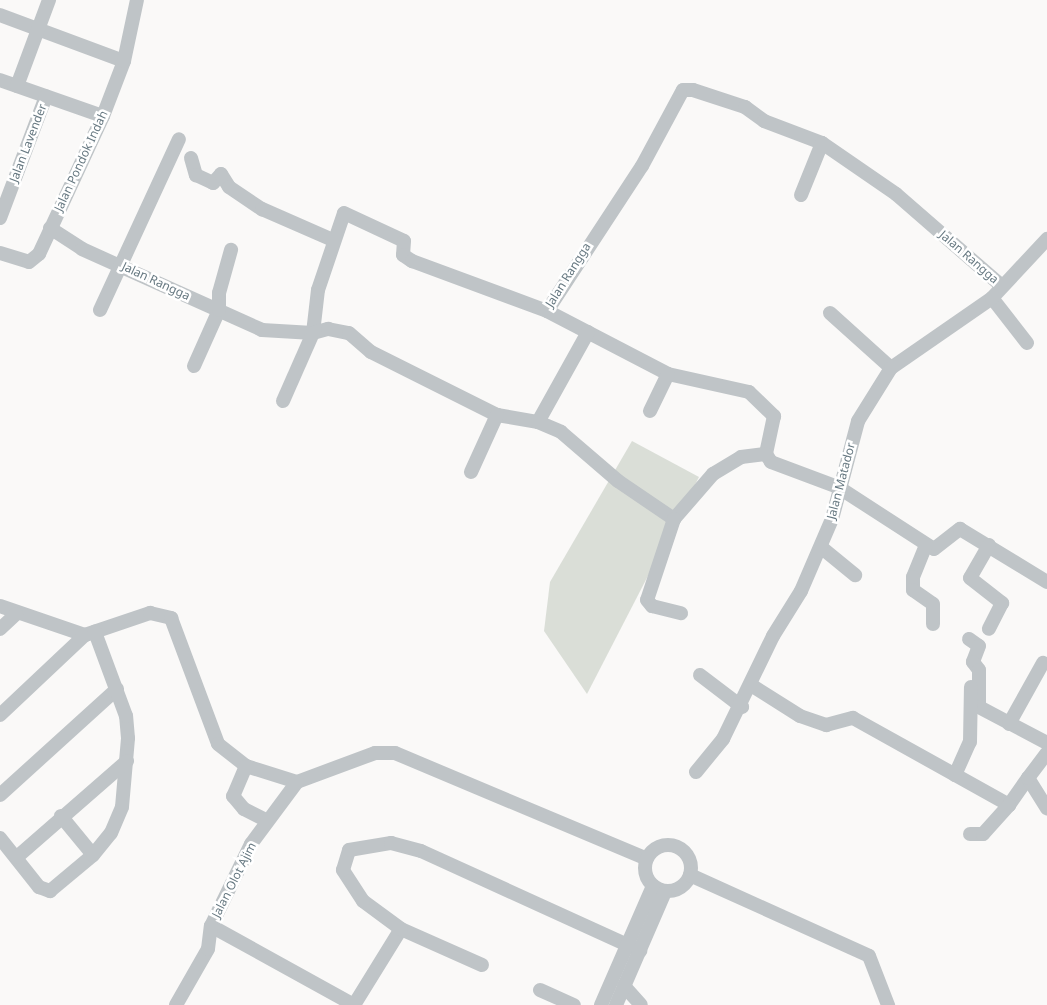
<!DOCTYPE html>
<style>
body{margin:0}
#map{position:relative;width:1047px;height:1005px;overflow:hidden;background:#faf9f8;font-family:"Noto Sans",sans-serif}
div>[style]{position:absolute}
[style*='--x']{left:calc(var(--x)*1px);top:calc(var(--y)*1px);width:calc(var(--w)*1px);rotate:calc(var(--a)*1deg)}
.green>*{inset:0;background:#daded7}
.minor>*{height:14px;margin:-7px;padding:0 7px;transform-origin:7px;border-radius:7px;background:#bfc4c7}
.minor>.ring{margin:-7px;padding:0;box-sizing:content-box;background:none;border:14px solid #bfc4c7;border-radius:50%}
span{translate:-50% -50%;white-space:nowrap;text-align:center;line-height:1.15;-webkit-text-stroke:5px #fff;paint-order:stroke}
.street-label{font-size:12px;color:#667881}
</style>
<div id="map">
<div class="green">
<div style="clip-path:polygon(632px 441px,699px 477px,587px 694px,544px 631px,550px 582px)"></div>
</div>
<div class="minor">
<div style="--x:0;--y:15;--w:132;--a:20.4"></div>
<div style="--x:0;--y:80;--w:109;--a:19.3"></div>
<div style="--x:17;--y:86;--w:92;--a:-69.6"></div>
<div style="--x:191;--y:158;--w:18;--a:74"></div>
<div style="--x:196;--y:175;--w:19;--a:25"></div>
<div style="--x:213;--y:183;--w:12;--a:-48"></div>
<div style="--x:221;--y:174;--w:15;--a:58"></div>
<div style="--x:229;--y:187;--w:40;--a:34"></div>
<div style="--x:262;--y:209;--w:77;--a:23.6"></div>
<div style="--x:801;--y:195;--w:56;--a:-68"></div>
<div style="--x:0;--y:218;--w:130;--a:-69.3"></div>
<div style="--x:50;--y:228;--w:38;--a:33"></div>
<div style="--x:82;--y:249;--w:197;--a:24.2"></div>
<div style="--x:262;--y:330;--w:51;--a:3.4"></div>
<div style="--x:313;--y:333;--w:43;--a:-83.4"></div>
<div style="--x:318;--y:290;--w:81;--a:-71.3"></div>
<div style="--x:344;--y:213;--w:66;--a:25"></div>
<div style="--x:404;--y:241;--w:14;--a:94"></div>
<div style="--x:403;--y:255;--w:11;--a:34"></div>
<div style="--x:412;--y:261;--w:144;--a:20.3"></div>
<div style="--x:547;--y:311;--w:173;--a:-56.8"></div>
<div style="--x:642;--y:166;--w:86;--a:-61.7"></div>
<div style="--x:683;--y:90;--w:10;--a:0"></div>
<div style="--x:693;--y:90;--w:55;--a:18.1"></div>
<div style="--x:745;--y:107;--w:24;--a:36"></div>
<div style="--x:764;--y:121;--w:62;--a:20.8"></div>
<div style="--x:822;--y:143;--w:90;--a:34.6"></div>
<div style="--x:896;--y:194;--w:140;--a:41"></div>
<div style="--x:0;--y:253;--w:30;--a:17"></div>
<div style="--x:29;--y:262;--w:13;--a:-39"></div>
<div style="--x:39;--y:254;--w:152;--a:-65.1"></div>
<div style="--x:103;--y:116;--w:59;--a:-69.1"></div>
<div style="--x:124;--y:61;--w:62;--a:-78"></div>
<div style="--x:992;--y:298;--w:57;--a:52.1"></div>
<div style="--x:100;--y:310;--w:188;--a:-65.2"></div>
<div style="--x:547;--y:311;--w:136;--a:27.5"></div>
<div style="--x:668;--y:374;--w:83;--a:12.5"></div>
<div style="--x:749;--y:392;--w:35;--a:44"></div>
<div style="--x:774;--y:416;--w:39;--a:102"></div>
<div style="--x:766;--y:454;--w:9;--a:58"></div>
<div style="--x:771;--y:462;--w:72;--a:20.5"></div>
<div style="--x:838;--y:487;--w:114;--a:32.9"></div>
<div style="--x:934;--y:549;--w:33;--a:-38"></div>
<div style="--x:960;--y:529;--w:102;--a:31.3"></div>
<div style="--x:830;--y:313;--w:82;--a:42"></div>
<div style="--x:194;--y:366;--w:61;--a:-65.9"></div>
<div style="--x:219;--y:310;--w:17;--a:-90"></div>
<div style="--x:219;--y:293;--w:45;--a:-74.4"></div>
<div style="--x:283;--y:401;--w:74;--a:-66.2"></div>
<div style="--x:313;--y:333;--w:16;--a:-15"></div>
<div style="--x:328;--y:329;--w:21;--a:11"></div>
<div style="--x:349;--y:333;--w:29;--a:41"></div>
<div style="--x:371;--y:352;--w:141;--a:26.6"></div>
<div style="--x:497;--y:415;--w:42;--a:9.7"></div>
<div style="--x:538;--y:422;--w:25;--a:23"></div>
<div style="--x:561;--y:432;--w:75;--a:40.7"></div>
<div style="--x:618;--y:481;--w:68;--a:34.2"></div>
<div style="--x:674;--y:519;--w:60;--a:-49.1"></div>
<div style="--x:713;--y:474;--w:33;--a:-31"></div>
<div style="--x:741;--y:457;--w:25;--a:-7"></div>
<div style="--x:650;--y:411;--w:41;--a:-64.1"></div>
<div style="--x:538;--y:422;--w:103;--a:-60.9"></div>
<div style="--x:471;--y:472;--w:63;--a:-65.5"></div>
<div style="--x:674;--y:519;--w:85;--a:108.4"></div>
<div style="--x:647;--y:600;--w:8;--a:50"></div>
<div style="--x:652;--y:606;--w:30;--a:14"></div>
<div style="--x:926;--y:545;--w:35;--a:112"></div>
<div style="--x:913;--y:577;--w:13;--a:90"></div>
<div style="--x:913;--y:590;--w:24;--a:35"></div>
<div style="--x:933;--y:604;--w:20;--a:90"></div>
<div style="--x:989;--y:545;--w:38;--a:120"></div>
<div style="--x:970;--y:578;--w:41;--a:38"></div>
<div style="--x:1002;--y:603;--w:29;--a:117"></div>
<div style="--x:822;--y:548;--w:43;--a:39.3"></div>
<div style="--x:0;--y:606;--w:90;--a:18.8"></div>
<div style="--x:85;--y:635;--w:69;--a:-18.7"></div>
<div style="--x:150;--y:613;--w:22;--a:13"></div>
<div style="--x:171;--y:618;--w:134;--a:69.5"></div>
<div style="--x:218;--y:744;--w:36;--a:38"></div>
<div style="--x:246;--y:766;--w:53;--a:17.4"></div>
<div style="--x:297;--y:782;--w:83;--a:-20.4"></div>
<div style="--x:375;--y:753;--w:20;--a:0"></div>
<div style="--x:395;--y:753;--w:273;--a:22.8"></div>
<div style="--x:0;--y:629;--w:22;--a:-43"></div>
<div style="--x:969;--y:639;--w:12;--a:35"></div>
<div style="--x:979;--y:646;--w:17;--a:111"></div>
<div style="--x:973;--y:662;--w:10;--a:53"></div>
<div style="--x:979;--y:670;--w:37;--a:90"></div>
<div style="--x:979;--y:707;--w:77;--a:27.9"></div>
<div style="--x:700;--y:675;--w:53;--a:37.3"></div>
<div style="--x:751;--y:685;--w:58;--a:32.3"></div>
<div style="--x:800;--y:716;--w:28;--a:19"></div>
<div style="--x:826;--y:725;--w:28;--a:-15"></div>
<div style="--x:853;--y:718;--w:179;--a:29.1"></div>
<div style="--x:1009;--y:805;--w:33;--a:-55"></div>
<div style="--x:1028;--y:778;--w:36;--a:58"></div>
<div style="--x:0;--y:715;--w:117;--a:-43.3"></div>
<div style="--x:1009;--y:724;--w:70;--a:-60.9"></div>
<div style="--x:246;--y:766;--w:33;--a:113"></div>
<div style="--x:233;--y:796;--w:17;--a:50"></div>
<div style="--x:244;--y:809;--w:25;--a:27"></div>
<div style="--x:696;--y:772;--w:43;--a:-50.7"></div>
<div style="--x:723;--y:739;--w:114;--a:-64.1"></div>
<div style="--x:773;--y:636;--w:53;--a:-58.1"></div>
<div style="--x:801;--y:591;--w:78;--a:-66.7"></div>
<div style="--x:832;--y:519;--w:101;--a:-75.1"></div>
<div style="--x:858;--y:421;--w:62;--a:-58.1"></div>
<div style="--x:891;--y:368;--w:123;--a:-34.7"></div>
<div style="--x:992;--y:298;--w:81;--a:-47"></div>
<div style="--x:955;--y:775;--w:36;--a:-66"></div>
<div style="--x:970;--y:742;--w:55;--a:-89"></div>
<div style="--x:1028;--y:778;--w:31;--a:-53"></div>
<div style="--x:297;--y:782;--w:77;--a:126.6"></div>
<div style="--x:251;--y:844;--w:91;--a:116"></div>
<div style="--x:211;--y:926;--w:163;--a:28.9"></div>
<div style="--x:354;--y:1005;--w:89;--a:-58.3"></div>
<div style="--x:0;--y:795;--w:158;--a:-42.2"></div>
<div style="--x:61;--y:816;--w:50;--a:50.6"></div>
<div style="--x:970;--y:834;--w:13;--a:0"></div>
<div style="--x:983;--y:834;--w:39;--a:-48"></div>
<div style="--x:0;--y:838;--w:63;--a:51.5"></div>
<div style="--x:39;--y:887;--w:12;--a:20"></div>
<div style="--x:50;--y:891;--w:56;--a:-39.9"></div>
<div style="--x:93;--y:855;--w:28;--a:-51"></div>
<div style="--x:111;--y:833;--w:28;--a:-67"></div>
<div style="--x:122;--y:807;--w:69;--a:-85"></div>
<div style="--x:128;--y:738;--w:22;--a:-95"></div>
<div style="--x:126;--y:716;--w:90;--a:-110.3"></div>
<div class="ring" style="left:645px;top:845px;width:32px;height:32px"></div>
<div style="--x:17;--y:857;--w:146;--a:-41.1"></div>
<div style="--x:690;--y:875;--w:196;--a:24.3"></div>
<div style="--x:869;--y:956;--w:53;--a:68.8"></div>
<div style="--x:482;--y:965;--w:89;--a:-156"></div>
<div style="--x:401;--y:929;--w:47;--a:-143.6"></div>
<div style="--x:363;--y:901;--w:37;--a:-123"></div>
<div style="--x:343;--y:870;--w:21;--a:-73"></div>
<div style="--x:349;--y:850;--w:43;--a:-9.5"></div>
<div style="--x:391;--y:843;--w:31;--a:15"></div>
<div style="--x:421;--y:851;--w:241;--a:24.5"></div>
<div style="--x:624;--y:986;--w:25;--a:48"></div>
<div style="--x:540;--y:990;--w:37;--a:24"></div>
<div style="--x:176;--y:1005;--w:64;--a:-60.3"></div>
<div style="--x:208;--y:949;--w:23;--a:-83"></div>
<div style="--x:601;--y:1005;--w:130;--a:-66.4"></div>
<div style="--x:616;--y:1005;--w:123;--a:-66.6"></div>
</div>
<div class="street-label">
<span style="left:28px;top:143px;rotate:-69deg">Jalan Lavender</span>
<span style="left:81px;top:161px;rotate:-65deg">Jalan Pondok Indah</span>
<span style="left:969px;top:257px;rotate:41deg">Jalan Rangga</span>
<span style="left:568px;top:275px;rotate:-58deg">Jalan Rangga</span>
<span style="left:156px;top:281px;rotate:25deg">Jalan Rangga</span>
<span style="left:841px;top:481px;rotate:-75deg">Jalan Matador</span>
<span style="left:234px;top:880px;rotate:-63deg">Jalan Olot Ajim</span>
</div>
</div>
